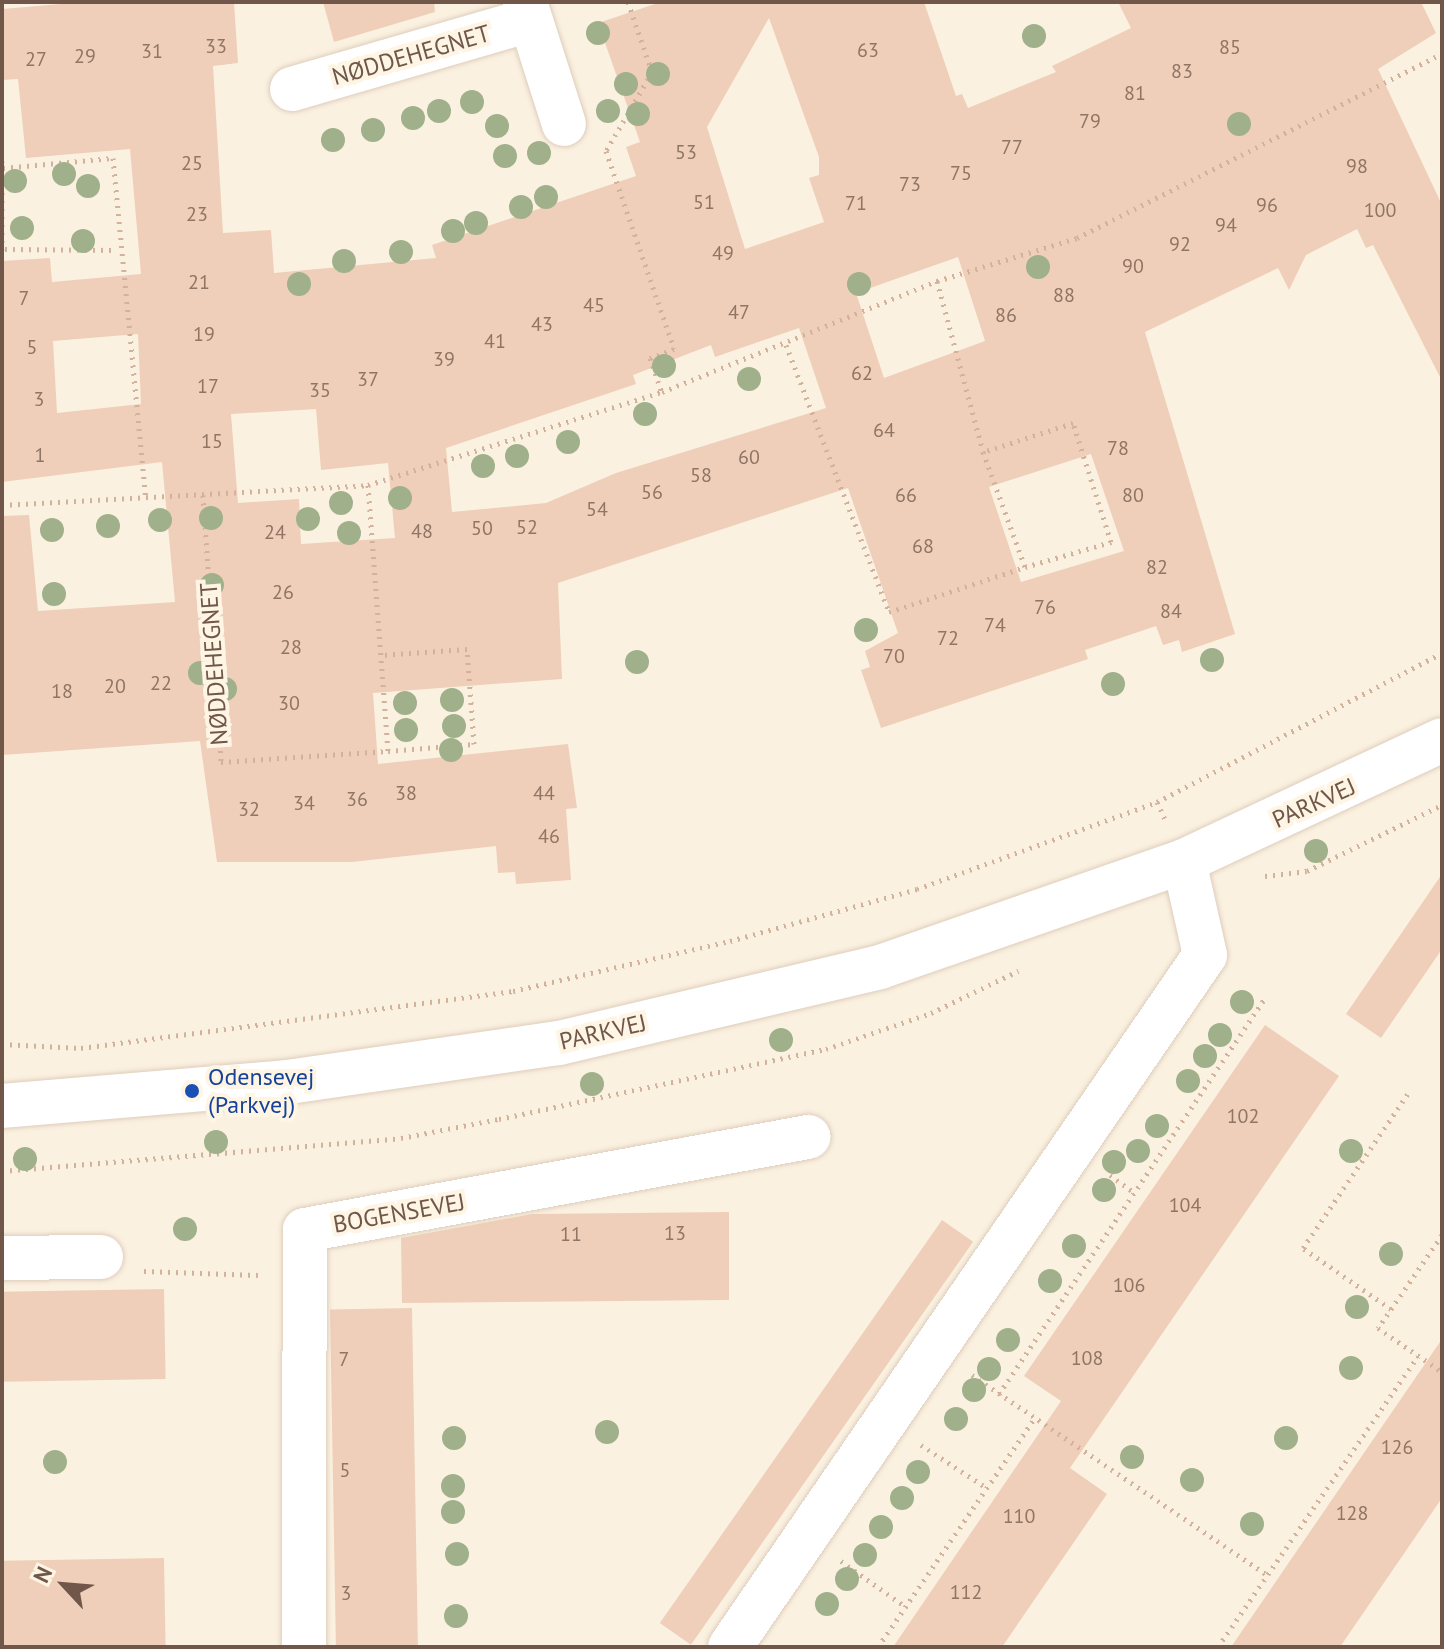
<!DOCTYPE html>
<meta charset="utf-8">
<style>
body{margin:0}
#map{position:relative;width:1444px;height:1649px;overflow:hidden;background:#fbf1e0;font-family:"PT Sans",sans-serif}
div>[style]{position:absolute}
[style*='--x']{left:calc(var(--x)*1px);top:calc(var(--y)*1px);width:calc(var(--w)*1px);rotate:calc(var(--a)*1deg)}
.building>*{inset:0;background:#efcfb9;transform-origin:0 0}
.path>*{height:5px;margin-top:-2.5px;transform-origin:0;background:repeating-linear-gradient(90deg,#d3b29c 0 2px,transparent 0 8px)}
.roads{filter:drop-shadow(0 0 2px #decdbc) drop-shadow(0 0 2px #decdbc)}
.street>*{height:44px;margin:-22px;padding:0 22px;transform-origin:22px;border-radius:22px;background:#fff}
.secondary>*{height:44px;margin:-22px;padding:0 22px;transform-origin:22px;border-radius:22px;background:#fff}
.trees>*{width:24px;height:24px;margin:-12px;border-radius:50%;background:#9fb08a}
.dots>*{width:22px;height:22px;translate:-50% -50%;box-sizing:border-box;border:4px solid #fef5e5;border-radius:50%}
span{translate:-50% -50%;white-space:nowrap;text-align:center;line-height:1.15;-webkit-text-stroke:8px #fef5e5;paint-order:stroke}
.number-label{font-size:20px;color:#907565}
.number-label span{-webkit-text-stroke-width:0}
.street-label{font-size:24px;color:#705749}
.transit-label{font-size:24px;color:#164399}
.left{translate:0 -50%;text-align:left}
.frame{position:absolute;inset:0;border:4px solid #705749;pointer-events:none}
.north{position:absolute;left:24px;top:1545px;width:80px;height:80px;-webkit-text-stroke:6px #fef5e5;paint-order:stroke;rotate:296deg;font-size:22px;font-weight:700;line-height:32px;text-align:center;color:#705749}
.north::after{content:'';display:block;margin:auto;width:28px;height:36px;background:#705749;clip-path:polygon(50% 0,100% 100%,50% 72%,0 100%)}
</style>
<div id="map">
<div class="building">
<div style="clip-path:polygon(evenodd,85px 2px,234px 2px,238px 63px,213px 66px,223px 233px,271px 230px,274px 273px,436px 258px,432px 245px,636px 176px,626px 147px,640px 142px,598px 23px,661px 2px,924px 2px,956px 96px,962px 94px,968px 108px,1056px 72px,1052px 66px,1131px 28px,1118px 2px,1421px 2px,1436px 33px,1378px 69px,1442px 205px,1442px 381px,1373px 245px,1366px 248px,1357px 229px,1306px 255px,1289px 290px,1278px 268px,1145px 332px,1235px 634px,1182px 652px,1179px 640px,1163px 645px,1156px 626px,1085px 650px,1088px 659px,881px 728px,861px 670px,870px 667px,865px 651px,898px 633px,848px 488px,558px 583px,562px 679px,373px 693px,378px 764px,568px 744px,577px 808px,566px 809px,571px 880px,516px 884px,515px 872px,498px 873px,496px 846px,352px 862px,217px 862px,200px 741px,2px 755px,2px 516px,29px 515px,38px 611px,175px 602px,162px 462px,2px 482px,2px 261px,50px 258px,52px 282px,141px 274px,130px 149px,26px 158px,18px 79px,2px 80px,2px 9px,85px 2px,769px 18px,819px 157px,819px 175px,809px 178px,824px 222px,745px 249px,707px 127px,769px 18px,85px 2px,958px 257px,985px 341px,884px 378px,856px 293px,958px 257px,85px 2px,799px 328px,826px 408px,616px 473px,546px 503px,452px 512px,446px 448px,636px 384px,633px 375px,711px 345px,715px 357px,799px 328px,85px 2px,138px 334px,141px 404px,57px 413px,53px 341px,138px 334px,85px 2px,316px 409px,321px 470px,388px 463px,395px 538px,301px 544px,299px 499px,238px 503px,231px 414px,316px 409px,85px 2px,1091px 454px,1124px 551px,1021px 582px,989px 487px,1091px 454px)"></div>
<div style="clip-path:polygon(323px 2px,434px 2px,435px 12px,334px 42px)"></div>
<div style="clip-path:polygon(1442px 874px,1442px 949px,1381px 1038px,1346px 1014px)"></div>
<div style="clip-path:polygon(1265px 1025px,1339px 1076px,1070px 1468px,1107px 1494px,1002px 1647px,893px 1647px,1061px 1401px,1024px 1376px)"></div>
<div style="clip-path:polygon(729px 1212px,729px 1300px,402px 1303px,401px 1238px,532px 1214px)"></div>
<div style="left:942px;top:1220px;width:38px;height:492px;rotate:35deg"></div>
<div style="left:164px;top:1289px;width:90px;height:162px;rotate:89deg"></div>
<div style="left:412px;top:1308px;width:339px;height:82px;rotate:89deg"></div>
<div style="clip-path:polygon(1442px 1339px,1442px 1498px,1340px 1647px,1231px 1647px)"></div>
<div style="left:164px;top:1558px;width:89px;height:162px;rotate:89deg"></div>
</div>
<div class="path">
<div style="--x:628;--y:2;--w:74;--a:71.1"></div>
<div style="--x:652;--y:72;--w:91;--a:120.2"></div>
<div style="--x:606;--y:151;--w:209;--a:71"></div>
<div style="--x:674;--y:349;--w:26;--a:159"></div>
<div style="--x:650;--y:358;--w:36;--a:71"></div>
<div style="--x:2;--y:161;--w:89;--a:90"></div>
<div style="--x:3;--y:168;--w:110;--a:-5.2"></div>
<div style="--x:113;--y:158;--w:342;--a:84.5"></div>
<div style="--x:5;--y:249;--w:112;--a:0.5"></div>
<div style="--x:937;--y:281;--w:177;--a:74.9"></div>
<div style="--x:983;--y:452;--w:122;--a:69.9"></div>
<div style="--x:1025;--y:567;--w:90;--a:-16.2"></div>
<div style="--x:1111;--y:542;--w:125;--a:-107.7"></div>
<div style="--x:1073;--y:423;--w:95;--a:162.1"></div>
<div style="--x:786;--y:345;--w:286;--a:68.9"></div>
<div style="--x:889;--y:612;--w:143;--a:-18.3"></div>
<div style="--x:368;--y:485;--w:267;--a:85.7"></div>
<div style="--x:388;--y:751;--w:86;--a:-4.7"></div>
<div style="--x:474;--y:744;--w:95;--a:-94.2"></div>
<div style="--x:467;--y:649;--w:86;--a:176"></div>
<div style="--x:203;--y:495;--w:268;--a:86.1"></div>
<div style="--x:221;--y:762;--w:167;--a:-3.8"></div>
<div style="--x:2;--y:505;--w:367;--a:-3.1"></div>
<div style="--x:368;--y:485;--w:308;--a:-17.6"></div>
<div style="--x:662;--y:392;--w:297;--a:-22"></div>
<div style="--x:937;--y:281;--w:146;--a:-17.1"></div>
<div style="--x:1077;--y:238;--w:409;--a:-26.8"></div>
<div style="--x:1157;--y:802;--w:19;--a:65"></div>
<div style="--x:1265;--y:876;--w:42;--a:-6.8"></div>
<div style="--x:1307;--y:871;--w:150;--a:-26.1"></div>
<div style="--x:2;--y:1044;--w:79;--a:2.9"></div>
<div style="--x:81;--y:1048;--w:436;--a:-7.5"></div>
<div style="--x:513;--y:991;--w:223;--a:-13"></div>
<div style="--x:730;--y:941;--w:194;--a:-15.5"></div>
<div style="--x:917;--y:889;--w:255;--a:-19.9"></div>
<div style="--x:1157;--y:802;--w:322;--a:-27.6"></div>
<div style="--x:2;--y:1171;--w:400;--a:-4.7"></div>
<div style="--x:401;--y:1138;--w:100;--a:-11"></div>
<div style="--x:499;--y:1119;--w:334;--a:-12.1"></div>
<div style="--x:826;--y:1049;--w:111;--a:-18.9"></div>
<div style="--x:931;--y:1013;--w:97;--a:-25.8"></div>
<div style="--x:1110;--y:1175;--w:31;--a:36"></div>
<div style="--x:1442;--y:1235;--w:113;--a:124.5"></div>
<div style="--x:1378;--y:1328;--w:78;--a:34.5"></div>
<div style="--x:144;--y:1271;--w:114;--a:2"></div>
<div style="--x:1391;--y:1309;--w:107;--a:-145.3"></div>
<div style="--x:1303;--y:1248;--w:189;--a:-55.8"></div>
<div style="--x:972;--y:1375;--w:356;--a:34.1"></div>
<div style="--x:999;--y:1394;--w:479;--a:-56.1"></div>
<div style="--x:921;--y:1445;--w:79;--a:33.1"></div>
<div style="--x:841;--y:1561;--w:80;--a:35.3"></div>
<div style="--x:878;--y:1647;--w:276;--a:-55.6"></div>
<div style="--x:1218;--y:1647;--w:353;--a:-55.5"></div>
</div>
<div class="roads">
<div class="street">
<div style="--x:525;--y:2;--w:128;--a:72.3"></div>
<div style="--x:292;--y:89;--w:248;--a:-16.2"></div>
<div style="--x:2;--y:1258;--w:99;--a:-0.6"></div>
<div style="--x:304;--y:1647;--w:417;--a:-89.9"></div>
<div style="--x:305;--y:1230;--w:512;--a:-10.48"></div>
<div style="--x:730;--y:1647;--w:839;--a:-55.53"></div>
<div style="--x:1205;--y:955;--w:96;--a:-102.6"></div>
</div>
<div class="secondary">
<div style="--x:2;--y:1106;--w:287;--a:-4.8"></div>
<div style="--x:288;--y:1082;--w:274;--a:-8.2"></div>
<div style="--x:559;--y:1043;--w:330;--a:-13.3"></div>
<div style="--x:880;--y:967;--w:322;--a:-19.2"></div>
<div style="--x:1184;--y:861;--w:285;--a:-25.1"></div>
</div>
</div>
<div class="trees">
<div style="left:598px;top:33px"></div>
<div style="left:1034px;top:36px"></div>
<div style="left:658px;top:74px"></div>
<div style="left:626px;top:84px"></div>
<div style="left:472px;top:102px"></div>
<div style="left:439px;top:111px"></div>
<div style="left:608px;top:111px"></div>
<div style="left:638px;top:114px"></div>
<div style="left:413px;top:118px"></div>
<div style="left:1239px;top:124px"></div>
<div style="left:497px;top:126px"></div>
<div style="left:373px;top:130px"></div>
<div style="left:333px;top:140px"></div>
<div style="left:539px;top:153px"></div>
<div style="left:505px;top:156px"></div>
<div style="left:64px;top:174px"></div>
<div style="left:15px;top:181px"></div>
<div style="left:88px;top:186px"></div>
<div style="left:546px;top:197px"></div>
<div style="left:521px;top:207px"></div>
<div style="left:476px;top:223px"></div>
<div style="left:22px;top:228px"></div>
<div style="left:453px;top:231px"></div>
<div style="left:83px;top:241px"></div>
<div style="left:401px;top:252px"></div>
<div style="left:344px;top:261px"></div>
<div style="left:1038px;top:267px"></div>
<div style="left:299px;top:284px"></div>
<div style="left:859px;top:284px"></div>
<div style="left:664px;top:366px"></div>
<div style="left:749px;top:379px"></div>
<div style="left:645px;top:414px"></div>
<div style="left:568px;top:442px"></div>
<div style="left:517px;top:456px"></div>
<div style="left:483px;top:466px"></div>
<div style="left:400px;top:498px"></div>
<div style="left:341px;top:503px"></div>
<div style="left:211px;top:518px"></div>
<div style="left:308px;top:519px"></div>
<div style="left:160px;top:520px"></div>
<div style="left:108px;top:526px"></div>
<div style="left:52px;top:530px"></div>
<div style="left:349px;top:533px"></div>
<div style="left:212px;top:585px"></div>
<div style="left:54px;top:594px"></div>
<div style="left:866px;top:630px"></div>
<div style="left:1212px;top:660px"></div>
<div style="left:637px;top:662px"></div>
<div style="left:200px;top:673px"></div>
<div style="left:1113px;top:684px"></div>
<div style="left:225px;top:689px"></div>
<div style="left:452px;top:700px"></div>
<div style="left:405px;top:703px"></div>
<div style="left:454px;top:726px"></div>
<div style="left:406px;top:730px"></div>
<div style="left:451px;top:750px"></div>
<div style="left:1316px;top:851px"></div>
<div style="left:1242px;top:1002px"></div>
<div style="left:1220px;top:1035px"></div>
<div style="left:781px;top:1040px"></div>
<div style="left:1205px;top:1056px"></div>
<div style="left:1188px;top:1081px"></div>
<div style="left:592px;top:1084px"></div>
<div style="left:1157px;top:1126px"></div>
<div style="left:216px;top:1142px"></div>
<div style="left:1138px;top:1151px"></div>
<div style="left:1351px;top:1151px"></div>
<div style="left:25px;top:1159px"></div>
<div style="left:1114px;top:1162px"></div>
<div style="left:1104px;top:1190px"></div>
<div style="left:185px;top:1229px"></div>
<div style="left:1074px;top:1246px"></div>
<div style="left:1391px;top:1254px"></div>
<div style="left:1050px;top:1281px"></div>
<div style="left:1357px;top:1307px"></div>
<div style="left:1008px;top:1340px"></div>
<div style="left:1351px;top:1368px"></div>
<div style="left:989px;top:1369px"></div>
<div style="left:974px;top:1390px"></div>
<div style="left:956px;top:1419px"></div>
<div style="left:607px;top:1432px"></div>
<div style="left:454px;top:1438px"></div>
<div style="left:1286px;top:1438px"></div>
<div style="left:1132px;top:1457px"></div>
<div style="left:55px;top:1462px"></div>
<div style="left:918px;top:1472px"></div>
<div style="left:1192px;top:1480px"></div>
<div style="left:453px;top:1486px"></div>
<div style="left:902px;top:1498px"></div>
<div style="left:453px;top:1512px"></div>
<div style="left:1252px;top:1524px"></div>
<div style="left:881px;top:1527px"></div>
<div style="left:457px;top:1554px"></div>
<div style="left:865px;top:1555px"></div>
<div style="left:847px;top:1579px"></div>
<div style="left:827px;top:1604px"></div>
<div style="left:456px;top:1616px"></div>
</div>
<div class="dots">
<div style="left:192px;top:1091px;background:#1a4fb4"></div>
</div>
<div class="number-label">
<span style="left:216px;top:46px">33</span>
<span style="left:1230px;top:47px">85</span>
<span style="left:868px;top:50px">63</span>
<span style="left:152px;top:51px">31</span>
<span style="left:85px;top:56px">29</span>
<span style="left:36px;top:59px">27</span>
<span style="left:1182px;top:71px">83</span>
<span style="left:1135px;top:93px">81</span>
<span style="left:1090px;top:121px">79</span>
<span style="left:1012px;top:147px">77</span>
<span style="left:686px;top:152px">53</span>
<span style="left:192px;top:163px">25</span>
<span style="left:1357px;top:166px">98</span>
<span style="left:961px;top:173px">75</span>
<span style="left:910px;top:184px">73</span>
<span style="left:704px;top:202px">51</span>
<span style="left:856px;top:203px">71</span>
<span style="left:1267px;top:205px">96</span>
<span style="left:1380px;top:210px">100</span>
<span style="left:197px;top:214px">23</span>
<span style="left:1226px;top:225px">94</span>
<span style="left:1180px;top:244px">92</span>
<span style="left:723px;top:253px">49</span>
<span style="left:1133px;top:266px">90</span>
<span style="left:199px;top:282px">21</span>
<span style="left:1064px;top:295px">88</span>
<span style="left:24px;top:298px">7</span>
<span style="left:594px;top:305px">45</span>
<span style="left:739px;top:312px">47</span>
<span style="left:1006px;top:315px">86</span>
<span style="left:542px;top:324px">43</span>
<span style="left:204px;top:334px">19</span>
<span style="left:495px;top:341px">41</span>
<span style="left:32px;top:347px">5</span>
<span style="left:444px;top:359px">39</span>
<span style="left:862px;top:373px">62</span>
<span style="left:368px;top:379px">37</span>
<span style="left:208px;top:386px">17</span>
<span style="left:320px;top:390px">35</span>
<span style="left:39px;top:399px">3</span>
<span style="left:884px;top:430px">64</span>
<span style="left:212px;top:441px">15</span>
<span style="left:1118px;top:448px">78</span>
<span style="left:40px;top:455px">1</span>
<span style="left:749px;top:457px">60</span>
<span style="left:701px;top:475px">58</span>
<span style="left:652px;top:492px">56</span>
<span style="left:906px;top:495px">66</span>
<span style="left:1133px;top:495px">80</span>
<span style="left:597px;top:509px">54</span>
<span style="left:527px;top:527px">52</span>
<span style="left:482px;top:528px">50</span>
<span style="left:422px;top:531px">48</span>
<span style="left:275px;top:532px">24</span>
<span style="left:923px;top:546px">68</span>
<span style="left:1157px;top:567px">82</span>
<span style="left:283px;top:592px">26</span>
<span style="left:1045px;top:607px">76</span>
<span style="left:1171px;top:611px">84</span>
<span style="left:995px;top:625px">74</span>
<span style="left:948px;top:638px">72</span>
<span style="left:291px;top:647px">28</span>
<span style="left:894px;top:656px">70</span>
<span style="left:161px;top:683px">22</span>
<span style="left:115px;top:686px">20</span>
<span style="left:62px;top:691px">18</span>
<span style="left:289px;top:703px">30</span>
<span style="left:406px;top:793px">38</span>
<span style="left:544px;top:793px">44</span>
<span style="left:357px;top:799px">36</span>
<span style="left:304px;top:803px">34</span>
<span style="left:249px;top:809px">32</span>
<span style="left:549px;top:836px">46</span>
<span style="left:1243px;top:1116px">102</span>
<span style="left:1185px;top:1205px">104</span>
<span style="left:675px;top:1233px">13</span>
<span style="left:571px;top:1234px">11</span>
<span style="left:1129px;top:1285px">106</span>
<span style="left:1087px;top:1358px">108</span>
<span style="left:344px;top:1359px">7</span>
<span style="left:1397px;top:1447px">126</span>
<span style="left:345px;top:1470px">5</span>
<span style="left:1352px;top:1513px">128</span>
<span style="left:1019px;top:1516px">110</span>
<span style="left:966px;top:1592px">112</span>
<span style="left:346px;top:1593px">3</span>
</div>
<div class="street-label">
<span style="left:411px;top:55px;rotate:-16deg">NØDDEHEGNET</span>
<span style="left:214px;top:664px;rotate:-94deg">NØDDEHEGNET</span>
<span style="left:1314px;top:803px;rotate:-24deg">PARKVEJ</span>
<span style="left:603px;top:1032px;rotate:-13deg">PARKVEJ</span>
<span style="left:399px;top:1213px;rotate:-10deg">BOGENSEVEJ</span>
</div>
<div class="transit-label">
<span class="left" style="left:208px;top:1091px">Odensevej<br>(Parkvej)</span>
</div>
<div class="frame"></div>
<div class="north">N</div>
</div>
